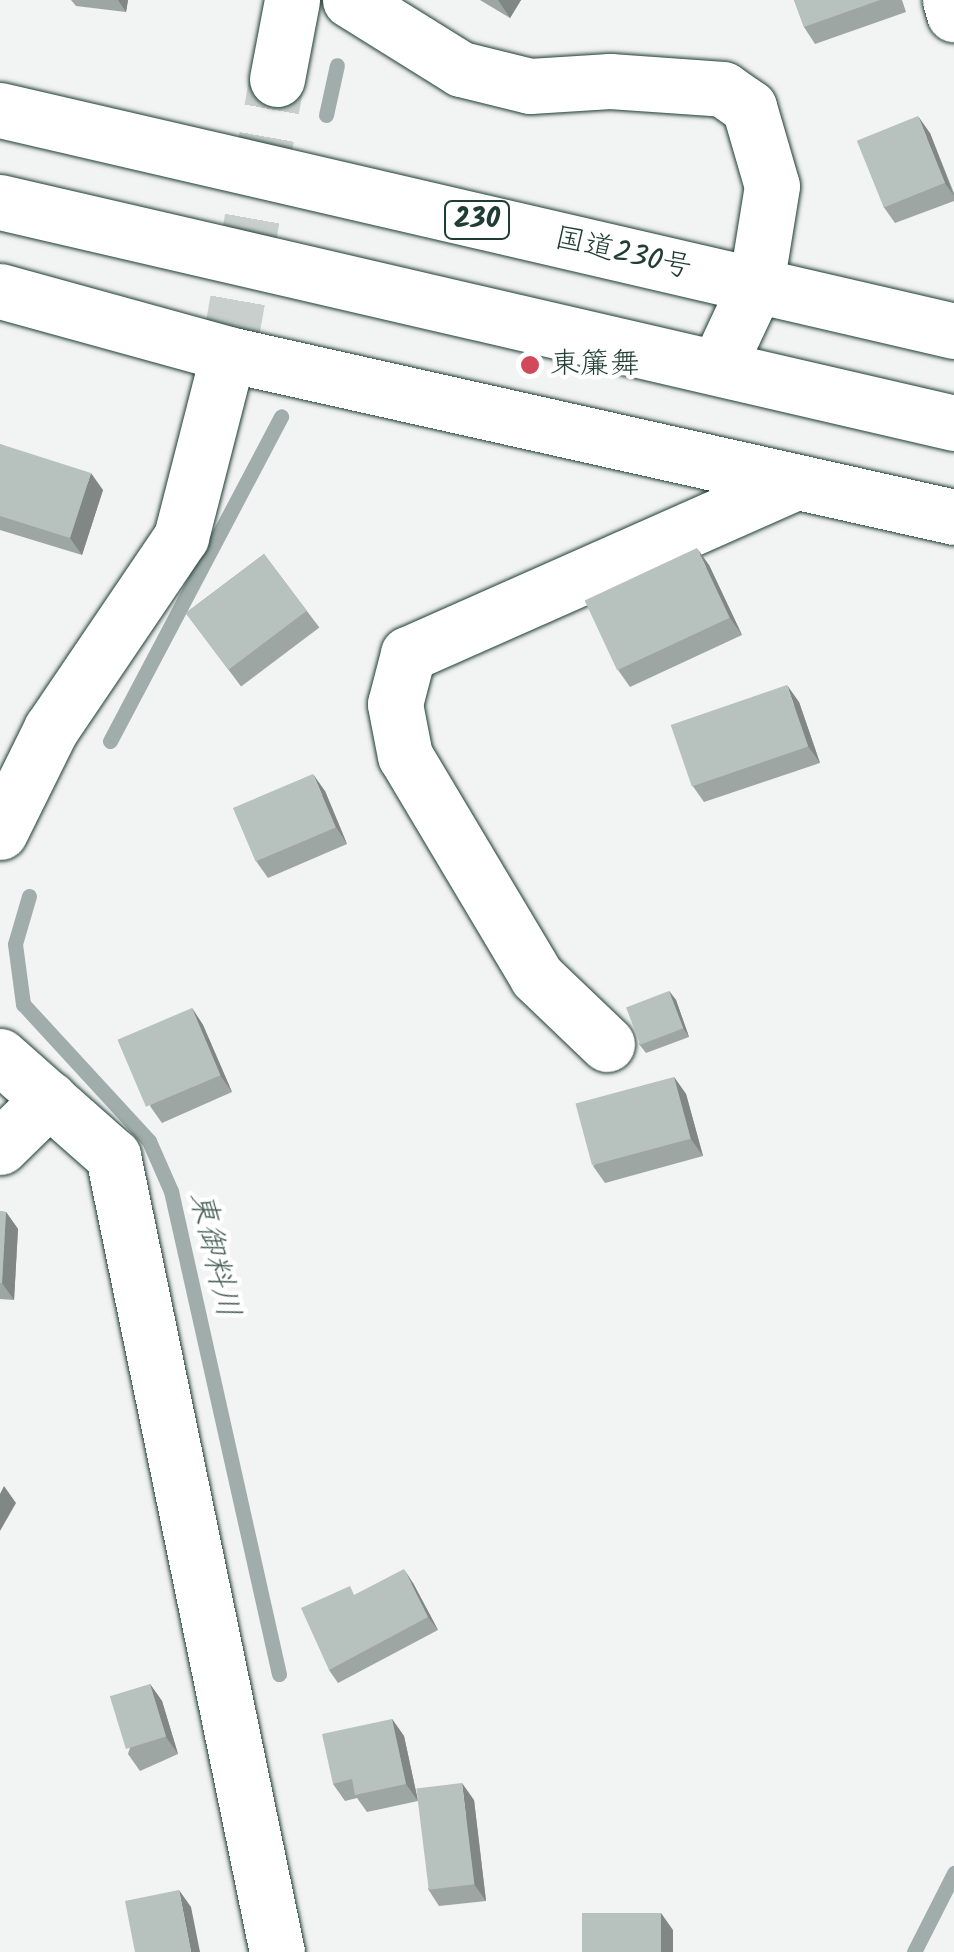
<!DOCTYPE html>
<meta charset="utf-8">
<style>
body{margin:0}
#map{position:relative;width:954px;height:1952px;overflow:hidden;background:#f2f3f3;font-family:Kalam,"Klee One",sans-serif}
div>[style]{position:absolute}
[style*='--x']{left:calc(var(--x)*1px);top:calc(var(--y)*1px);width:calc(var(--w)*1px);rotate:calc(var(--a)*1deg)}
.stream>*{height:15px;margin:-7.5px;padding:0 7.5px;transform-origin:7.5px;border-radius:7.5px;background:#a1adaa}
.minor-tunnel>*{height:55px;margin-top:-27.5px;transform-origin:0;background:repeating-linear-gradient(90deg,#c8cfcd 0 55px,transparent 0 83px)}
.roads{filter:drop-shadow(0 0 2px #1f3d34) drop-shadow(0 0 2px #1f3d34)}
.minor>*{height:55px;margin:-27.5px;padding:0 27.5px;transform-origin:27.5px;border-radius:27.5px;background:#fff}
.highway>*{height:55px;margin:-27.5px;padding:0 27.5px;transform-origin:27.5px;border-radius:27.5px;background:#fff}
.wall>*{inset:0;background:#9da6a3;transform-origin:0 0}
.shaded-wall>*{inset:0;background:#808784}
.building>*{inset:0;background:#b7c1bd;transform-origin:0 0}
.dots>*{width:28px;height:28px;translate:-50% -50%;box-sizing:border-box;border:5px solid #fff;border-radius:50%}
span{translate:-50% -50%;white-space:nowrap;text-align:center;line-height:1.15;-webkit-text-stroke:9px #fff;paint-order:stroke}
.shield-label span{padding:2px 8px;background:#fff;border:2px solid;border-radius:8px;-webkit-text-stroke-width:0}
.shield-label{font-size:28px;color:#1f3d34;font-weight:700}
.street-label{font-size:30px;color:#1f3d34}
.poi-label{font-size:30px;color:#1f3d34}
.left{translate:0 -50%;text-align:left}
.water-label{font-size:32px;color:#465f57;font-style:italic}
</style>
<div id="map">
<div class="stream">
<div style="--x:326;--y:115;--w:51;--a:-77.6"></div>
<div style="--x:110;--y:741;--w:367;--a:-62.2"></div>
<div style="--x:29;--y:896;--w:50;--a:106.3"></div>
<div style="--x:15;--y:944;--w:61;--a:82.4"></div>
<div style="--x:23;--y:1004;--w:186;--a:47.4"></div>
<div style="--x:149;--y:1141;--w:55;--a:66.3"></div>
<div style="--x:171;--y:1191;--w:495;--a:77.4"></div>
<div style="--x:914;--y:1952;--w:89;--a:-63.1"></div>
</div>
<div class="minor-tunnel">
<div style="--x:228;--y:354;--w:279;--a:-79.9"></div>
</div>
<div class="roads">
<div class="minor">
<div style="--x:350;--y:0;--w:131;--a:31.9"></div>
<div style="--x:461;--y:69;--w:71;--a:13.8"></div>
<div style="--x:530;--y:86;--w:80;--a:-3.6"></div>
<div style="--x:610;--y:81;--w:113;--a:4"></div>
<div style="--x:723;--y:89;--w:32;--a:35"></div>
<div style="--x:749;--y:107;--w:82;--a:73.8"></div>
<div style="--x:772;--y:186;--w:100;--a:99.2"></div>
<div style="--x:756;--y:285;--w:89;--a:115.1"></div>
<div style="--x:950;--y:0;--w:15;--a:74"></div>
<div style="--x:277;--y:79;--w:80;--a:-79.2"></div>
<div style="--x:0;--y:291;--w:237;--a:15.4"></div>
<div style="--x:228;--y:354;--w:744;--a:12.65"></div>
<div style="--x:0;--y:832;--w:115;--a:-63.7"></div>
<div style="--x:51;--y:729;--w:232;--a:-55.9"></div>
<div style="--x:181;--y:537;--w:189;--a:-75.6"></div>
<div style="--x:607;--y:1044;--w:97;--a:-136.3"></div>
<div style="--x:537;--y:977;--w:257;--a:-120.8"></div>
<div style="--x:405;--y:756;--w:53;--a:-100.9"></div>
<div style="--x:395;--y:704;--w:52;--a:-75.4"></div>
<div style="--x:408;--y:654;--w:417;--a:-23.9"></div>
<div style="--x:0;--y:1056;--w:151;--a:41.5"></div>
<div style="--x:113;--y:1156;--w:813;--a:78.36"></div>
<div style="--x:0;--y:1147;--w:69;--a:-44.4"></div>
</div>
<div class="highway">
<div style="--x:0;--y:110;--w:979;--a:13.04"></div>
<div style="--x:0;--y:202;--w:979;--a:13.04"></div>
</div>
</div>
<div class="wall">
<div style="clip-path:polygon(71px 0,128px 0,126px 12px,76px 6px)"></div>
<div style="clip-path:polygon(480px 0,521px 0,510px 18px)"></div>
<div style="clip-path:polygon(794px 0,902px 0,906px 12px,815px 44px,804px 27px)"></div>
<div style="clip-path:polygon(930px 133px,954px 193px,954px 201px,895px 223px,883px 206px)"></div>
<div style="clip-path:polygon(0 444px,103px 490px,82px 555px,0 530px)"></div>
<div style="left:264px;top:554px;width:92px;height:98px;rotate:53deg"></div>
<div style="clip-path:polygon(709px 565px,742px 635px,630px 687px,618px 670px)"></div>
<div style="clip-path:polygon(799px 702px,820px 763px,704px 802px,692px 785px)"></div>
<div style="clip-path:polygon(325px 791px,347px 844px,268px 878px,256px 861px)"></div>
<div style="clip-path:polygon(669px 991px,676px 1000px,689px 1037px,646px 1053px,639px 1044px)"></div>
<div style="clip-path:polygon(192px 1008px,203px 1025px,232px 1092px,162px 1123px,150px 1106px)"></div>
<div style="clip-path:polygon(674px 1077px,686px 1094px,703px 1156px,605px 1183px,593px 1166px)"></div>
<div style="clip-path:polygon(0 1211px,6px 1212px,18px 1229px,14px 1300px,0 1299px)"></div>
<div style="clip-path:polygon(413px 1583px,438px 1630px,338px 1683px,329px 1670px,356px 1594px)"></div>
<div style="clip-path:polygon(150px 1684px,162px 1701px,178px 1754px,140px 1771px,128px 1754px)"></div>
<div style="clip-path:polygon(392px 1719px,404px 1736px,418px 1801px,367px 1812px,357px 1798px,345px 1801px,333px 1784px)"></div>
<div style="clip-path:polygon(474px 1800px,486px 1901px,439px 1906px,428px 1889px)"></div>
</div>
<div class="shaded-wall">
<div style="clip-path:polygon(118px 0,128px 0,126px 12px)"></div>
<div style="clip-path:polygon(498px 0,521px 0,510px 18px)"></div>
<div style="clip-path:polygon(918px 116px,930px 133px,954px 196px,945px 183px)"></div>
<div style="clip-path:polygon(91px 473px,103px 490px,82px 555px,70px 538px)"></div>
<div style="clip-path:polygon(697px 548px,709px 565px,742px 635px,730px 618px)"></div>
<div style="clip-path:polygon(787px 685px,799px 702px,820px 763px,808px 746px)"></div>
<div style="clip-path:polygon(313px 774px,325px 791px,347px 844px,336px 827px)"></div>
<div style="clip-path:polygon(669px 991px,676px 1000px,689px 1037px,683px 1028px)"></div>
<div style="clip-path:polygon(192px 1008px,203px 1025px,232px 1092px,220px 1075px)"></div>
<div style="clip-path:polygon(674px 1077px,686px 1094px,703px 1156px,691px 1139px)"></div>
<div style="clip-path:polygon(6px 1212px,18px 1229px,14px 1300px,2px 1283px)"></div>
<div style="clip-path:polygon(4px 1486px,16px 1503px,0 1531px,0 1494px)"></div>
<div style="clip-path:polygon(404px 1569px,413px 1583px,438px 1630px,428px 1617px)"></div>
<div style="clip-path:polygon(150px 1684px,162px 1701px,178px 1754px,166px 1737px)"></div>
<div style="clip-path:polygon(392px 1719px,404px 1736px,418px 1801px,406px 1784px)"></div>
<div style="clip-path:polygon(462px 1783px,474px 1800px,486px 1901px,474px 1884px)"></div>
<div style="clip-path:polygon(179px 1890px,191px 1907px,200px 1952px,191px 1952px)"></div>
<div style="clip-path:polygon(661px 1913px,673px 1930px,673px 1952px,661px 1952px)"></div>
</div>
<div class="building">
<div style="clip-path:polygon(794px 0,880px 0,804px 27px)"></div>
<div style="left:918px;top:116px;width:72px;height:66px;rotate:68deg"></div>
<div style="clip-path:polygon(0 444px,91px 473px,70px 538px,0 516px)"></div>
<div style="left:697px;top:548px;width:77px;height:124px;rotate:65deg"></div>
<div style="left:264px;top:554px;width:71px;height:98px;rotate:53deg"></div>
<div style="left:787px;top:685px;width:65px;height:123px;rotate:71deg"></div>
<div style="left:313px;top:774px;width:58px;height:87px;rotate:67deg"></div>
<div style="left:669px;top:991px;width:40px;height:46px;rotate:69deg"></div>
<div style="left:192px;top:1008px;width:73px;height:81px;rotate:67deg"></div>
<div style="left:674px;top:1077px;width:64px;height:102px;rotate:75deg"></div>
<div style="clip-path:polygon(0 1211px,6px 1212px,2px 1283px,0 1283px)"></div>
<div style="clip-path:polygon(404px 1569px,428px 1617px,329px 1670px,301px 1608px,350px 1586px,354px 1595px)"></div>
<div style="left:150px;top:1684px;width:55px;height:42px;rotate:73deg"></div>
<div style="clip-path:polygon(392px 1719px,406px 1784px,355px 1795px,352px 1779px,333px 1784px,322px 1734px)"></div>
<div style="left:462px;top:1783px;width:102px;height:46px;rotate:83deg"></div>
<div style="clip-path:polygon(179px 1890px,191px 1952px,135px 1952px,125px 1901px)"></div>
<div style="left:661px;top:1913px;width:39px;height:79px;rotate:90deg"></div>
</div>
<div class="dots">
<div style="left:530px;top:365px;background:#d1495b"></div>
</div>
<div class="shield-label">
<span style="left:477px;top:220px">230</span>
</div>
<div class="street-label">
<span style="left:623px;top:254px;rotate:13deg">国道230号</span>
</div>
<div class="poi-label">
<span class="left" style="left:550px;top:365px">東簾舞</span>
</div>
<div class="water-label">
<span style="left:213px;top:1255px;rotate:77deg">東御料川</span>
</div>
</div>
